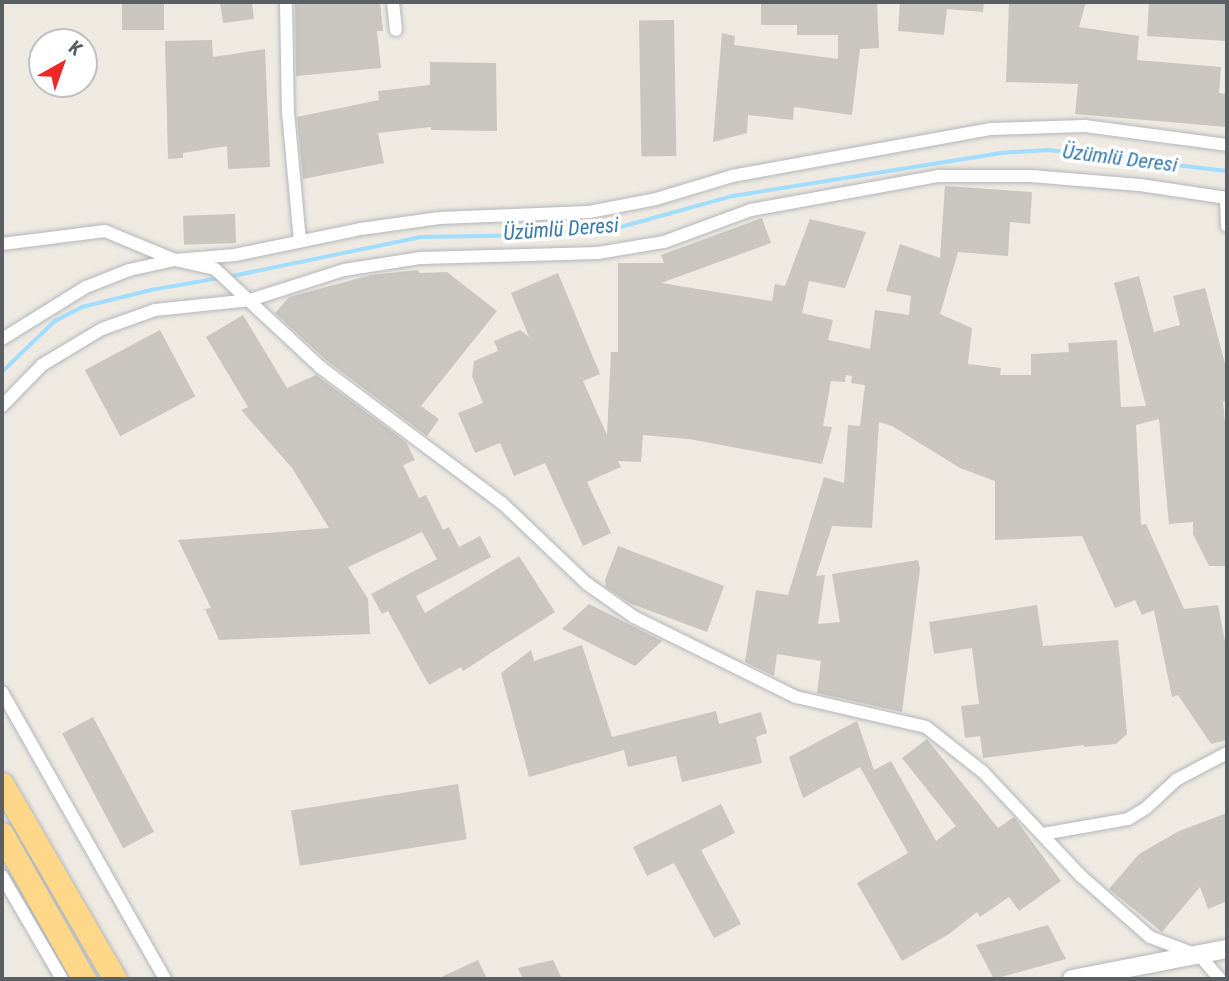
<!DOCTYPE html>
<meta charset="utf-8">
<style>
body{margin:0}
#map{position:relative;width:1229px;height:981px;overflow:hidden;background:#eeeae2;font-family:"Roboto Condensed",sans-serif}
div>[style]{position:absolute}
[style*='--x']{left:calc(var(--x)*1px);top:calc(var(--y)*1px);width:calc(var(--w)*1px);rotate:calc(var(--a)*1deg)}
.stream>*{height:3.5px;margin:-1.75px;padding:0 1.75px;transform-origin:1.75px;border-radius:1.75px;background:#a1ddff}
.building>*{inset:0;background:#c9c5bf;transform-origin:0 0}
.roads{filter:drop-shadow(0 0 2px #b3b6ba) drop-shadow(0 0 2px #b3b6ba)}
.street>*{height:12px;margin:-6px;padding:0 6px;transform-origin:6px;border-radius:6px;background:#fff}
.secondary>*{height:18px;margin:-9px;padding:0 9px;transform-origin:9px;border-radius:9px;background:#fff}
.highway>*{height:23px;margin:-11.5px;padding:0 11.5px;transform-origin:11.5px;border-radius:11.5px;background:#ffd788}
span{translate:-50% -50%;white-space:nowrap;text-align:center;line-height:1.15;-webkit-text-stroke:7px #fff;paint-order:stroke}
.water-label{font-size:21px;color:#387aac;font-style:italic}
.frame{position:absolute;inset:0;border:4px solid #5a5f64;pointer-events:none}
.north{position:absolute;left:28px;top:28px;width:70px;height:70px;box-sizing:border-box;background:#fff;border:2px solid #bdbfc1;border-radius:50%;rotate:40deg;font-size:19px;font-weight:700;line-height:28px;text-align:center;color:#5a5f64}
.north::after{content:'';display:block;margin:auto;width:24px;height:32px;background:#ef2727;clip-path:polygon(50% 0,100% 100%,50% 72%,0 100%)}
</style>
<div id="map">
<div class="stream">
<div style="--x:228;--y:277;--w:197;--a:-11.7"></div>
<div style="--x:421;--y:237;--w:115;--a:-1"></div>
<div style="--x:536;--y:235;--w:74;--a:-3.9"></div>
<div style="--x:610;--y:230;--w:128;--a:-15.5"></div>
<div style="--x:733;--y:196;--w:270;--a:-9.1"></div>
<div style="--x:1000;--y:153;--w:48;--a:-3.6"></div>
<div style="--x:1048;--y:150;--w:180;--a:6.7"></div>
<div style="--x:2;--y:372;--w:74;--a:-43.9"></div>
<div style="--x:55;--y:321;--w:30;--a:-27"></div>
<div style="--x:82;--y:307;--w:71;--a:-13.8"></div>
<div style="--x:151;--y:290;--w:70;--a:-9.9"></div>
</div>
<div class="building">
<div style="left:122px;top:2px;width:42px;height:28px"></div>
<div style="clip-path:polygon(220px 2px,252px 2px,254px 19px,223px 23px)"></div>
<div style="clip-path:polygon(295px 2px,380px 2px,383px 31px,377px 31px,381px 68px,296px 76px)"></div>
<div style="clip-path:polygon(761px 2px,877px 2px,879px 48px,860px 49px,852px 115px,794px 107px,793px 120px,748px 115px,747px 133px,713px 142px,722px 33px,735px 36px,734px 45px,838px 59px,838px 35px,797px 35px,797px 25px,761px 25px)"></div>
<div style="clip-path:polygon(900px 2px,944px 3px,984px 2px,983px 12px,947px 9px,944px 35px,898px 31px)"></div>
<div style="clip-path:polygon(1009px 2px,1086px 2px,1079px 27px,1139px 36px,1137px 60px,1221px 67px,1219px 93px,1227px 94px,1227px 127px,1075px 114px,1078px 84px,1006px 82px)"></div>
<div style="clip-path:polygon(1149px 2px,1227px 2px,1227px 41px,1147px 36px)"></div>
<div style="left:674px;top:20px;width:136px;height:35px;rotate:89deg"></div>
<div style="clip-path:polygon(212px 40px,213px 57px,265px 49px,270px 167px,228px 169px,227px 146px,183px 153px,183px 158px,168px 159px,165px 41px)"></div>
<div style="clip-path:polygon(430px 62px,496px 63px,497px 131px,431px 130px,431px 127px,378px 133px,384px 163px,303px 179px,297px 117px,379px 100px,378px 91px,430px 85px)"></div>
<div style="clip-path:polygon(945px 186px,1032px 192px,1030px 224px,1010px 222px,1008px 256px,958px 252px,940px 314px,972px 328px,968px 364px,1001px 368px,1000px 375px,1031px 375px,1031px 354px,1069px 352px,1068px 343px,1117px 340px,1121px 407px,1146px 406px,1114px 283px,1139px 276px,1154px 332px,1180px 325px,1173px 296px,1205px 288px,1227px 371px,1227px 400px,1223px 402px,1227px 444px,1227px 566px,1209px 566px,1193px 534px,1193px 522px,1169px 524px,1159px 419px,1136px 425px,1141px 525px,1146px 524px,1184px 609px,1218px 605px,1227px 652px,1227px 740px,1211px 744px,1178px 695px,1172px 697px,1154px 610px,1142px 615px,1135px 600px,1115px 608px,1082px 536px,995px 540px,995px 481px,960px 468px,892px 426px,879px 422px,872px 528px,832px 526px,816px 576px,825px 575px,818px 624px,840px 622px,832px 574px,918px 560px,920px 569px,902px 712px,817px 693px,821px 661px,777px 654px,774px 676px,745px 662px,756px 590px,788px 595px,824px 477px,844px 483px,848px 425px,860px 426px,865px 385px,851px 383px,852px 376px,846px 375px,845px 382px,831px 381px,823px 426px,832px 427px,822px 464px,689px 439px,643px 435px,641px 462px,618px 461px,621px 467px,587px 482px,611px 533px,583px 546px,545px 463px,514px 476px,500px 443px,475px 453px,458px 413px,483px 403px,472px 376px,474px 361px,498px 351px,494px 341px,520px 330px,529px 337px,511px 293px,558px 273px,600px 374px,583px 381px,607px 435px,611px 352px,618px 352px,618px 263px,664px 263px,661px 255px,762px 218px,771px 243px,661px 283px,772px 301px,775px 284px,785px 286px,810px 219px,866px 232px,845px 288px,809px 281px,802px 313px,833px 320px,828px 340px,870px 349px,875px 310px,909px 315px,911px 296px,886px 291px,900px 244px,940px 258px)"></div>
<div style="left:235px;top:214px;width:29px;height:52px;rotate:88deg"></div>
<div style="clip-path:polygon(417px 270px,420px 273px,447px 272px,497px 311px,421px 406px,439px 419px,427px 436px,326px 360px,275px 313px,289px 297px,371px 275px)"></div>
<div style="clip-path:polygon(243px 315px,287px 388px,316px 375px,406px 442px,415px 460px,403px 465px,419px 498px,426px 495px,443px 530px,449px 527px,459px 547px,480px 536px,491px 557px,416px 596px,425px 613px,519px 556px,555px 612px,463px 671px,461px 667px,429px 685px,388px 611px,382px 614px,371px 594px,437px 559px,422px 532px,348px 567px,368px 599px,370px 634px,219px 640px,205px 609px,211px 608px,178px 540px,329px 528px,292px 468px,241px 410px,248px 407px,206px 337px)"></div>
<div style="left:160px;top:330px;width:75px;height:85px;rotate:62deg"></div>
<div style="clip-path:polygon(618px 546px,724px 586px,707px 632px,629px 603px,606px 587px,605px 580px)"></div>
<div style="clip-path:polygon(589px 604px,662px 641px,635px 666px,562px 629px)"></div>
<div style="clip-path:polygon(1037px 605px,1043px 646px,1118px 640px,1127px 734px,1116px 744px,1084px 747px,1084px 745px,983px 758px,980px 736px,965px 738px,961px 706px,979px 704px,972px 648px,934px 654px,929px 622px)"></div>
<div style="clip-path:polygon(582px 645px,612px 737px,716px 711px,719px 724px,761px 712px,767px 733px,756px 737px,762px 763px,682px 782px,676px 756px,628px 767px,624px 750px,529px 777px,501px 673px,531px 650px,534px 661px)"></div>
<div style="left:93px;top:717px;width:130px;height:35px;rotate:62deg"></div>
<div style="clip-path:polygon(857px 721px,874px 770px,891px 761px,936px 841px,956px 826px,902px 758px,927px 739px,998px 828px,1014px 817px,1061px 881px,1019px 911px,1009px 897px,980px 917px,977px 912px,949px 934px,902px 961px,857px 883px,908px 853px,860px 767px,803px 798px,789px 757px)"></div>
<div style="left:458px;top:784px;width:56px;height:169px;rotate:81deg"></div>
<div style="clip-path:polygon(721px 804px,735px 833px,701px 850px,741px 924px,714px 938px,674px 863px,647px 876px,633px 847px)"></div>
<div style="clip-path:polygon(1227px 813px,1227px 901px,1208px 909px,1200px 887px,1162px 932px,1109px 889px,1139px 854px,1179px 831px)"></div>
<div style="clip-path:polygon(1048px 925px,1066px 959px,994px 979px,976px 945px)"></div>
<div style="clip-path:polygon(478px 960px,487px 979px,437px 979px)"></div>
<div style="clip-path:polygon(553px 960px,562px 979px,523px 979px,518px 968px)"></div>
</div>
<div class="roads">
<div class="street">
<div style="--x:286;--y:2;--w:110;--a:89"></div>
<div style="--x:288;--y:112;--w:130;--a:84.7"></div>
<div style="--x:393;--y:2;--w:28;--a:84"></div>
<div style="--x:1226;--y:198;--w:28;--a:88"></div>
<div style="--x:2;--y:244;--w:104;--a:-7.2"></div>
<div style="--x:105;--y:231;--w:76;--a:22.5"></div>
<div style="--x:175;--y:260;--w:41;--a:12.7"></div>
<div style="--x:215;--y:269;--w:144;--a:43"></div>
<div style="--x:320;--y:367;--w:227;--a:36.8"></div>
<div style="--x:502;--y:503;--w:116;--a:43.6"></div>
<div style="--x:586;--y:583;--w:59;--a:35.3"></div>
<div style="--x:634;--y:617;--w:181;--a:26.3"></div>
<div style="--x:796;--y:697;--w:133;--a:13"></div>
<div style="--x:926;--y:727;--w:73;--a:38.3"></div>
<div style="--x:983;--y:772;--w:143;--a:46.7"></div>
<div style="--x:1081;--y:876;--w:92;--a:41.5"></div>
<div style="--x:1150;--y:937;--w:53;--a:20.8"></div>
<div style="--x:1200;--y:956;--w:30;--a:49"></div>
<div style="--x:2;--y:339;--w:99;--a:-31.8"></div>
<div style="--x:86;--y:287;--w:46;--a:-21.6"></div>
<div style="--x:129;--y:270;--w:47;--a:-12.3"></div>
<div style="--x:175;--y:260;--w:60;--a:-4.8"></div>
<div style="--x:235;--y:255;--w:129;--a:-11.7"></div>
<div style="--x:361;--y:229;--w:79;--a:-8"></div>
<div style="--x:439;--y:218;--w:150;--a:-2.3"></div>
<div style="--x:589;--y:212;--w:68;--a:-11"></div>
<div style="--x:656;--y:199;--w:79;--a:-16.8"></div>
<div style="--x:732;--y:176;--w:262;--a:-10.3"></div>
<div style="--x:990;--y:129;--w:95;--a:-1.8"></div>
<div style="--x:1085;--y:126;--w:143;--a:7.6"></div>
<div style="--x:2;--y:406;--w:57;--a:-45.7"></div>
<div style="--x:42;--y:365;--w:70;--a:-31"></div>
<div style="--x:102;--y:329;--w:56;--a:-19.7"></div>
<div style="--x:155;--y:310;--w:96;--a:-6"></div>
<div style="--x:250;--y:300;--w:99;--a:-17.7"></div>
<div style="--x:344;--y:270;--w:78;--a:-8.9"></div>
<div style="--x:421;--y:258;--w:177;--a:-1.6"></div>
<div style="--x:598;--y:253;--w:67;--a:-9.5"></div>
<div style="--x:664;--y:242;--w:93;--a:-20.2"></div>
<div style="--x:751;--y:210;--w:191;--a:-10.3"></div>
<div style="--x:939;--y:176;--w:92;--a:0"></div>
<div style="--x:1031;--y:176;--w:109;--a:4.7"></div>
<div style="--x:1140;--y:185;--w:88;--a:8.5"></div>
<div style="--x:2;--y:692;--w:330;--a:60.4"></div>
<div style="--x:1043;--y:834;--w:86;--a:-10"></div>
<div style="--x:1128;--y:819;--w:21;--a:-31"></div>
<div style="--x:1146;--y:808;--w:41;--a:-43"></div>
<div style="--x:1176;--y:780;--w:58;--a:-27.9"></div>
<div style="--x:2;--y:876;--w:119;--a:59.8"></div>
</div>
<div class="secondary">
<div style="--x:1072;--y:979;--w:158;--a:-11"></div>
</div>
<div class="highway">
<div style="--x:2;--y:784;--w:225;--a:59.9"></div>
<div style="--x:2;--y:834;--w:167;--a:60.5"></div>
</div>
</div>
<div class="water-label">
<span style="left:1120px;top:158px;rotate:7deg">Üzümlü Deresi</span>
<span style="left:561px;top:229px;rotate:-4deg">Üzümlü Deresi</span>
</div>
<div class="frame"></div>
<div class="north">K</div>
</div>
